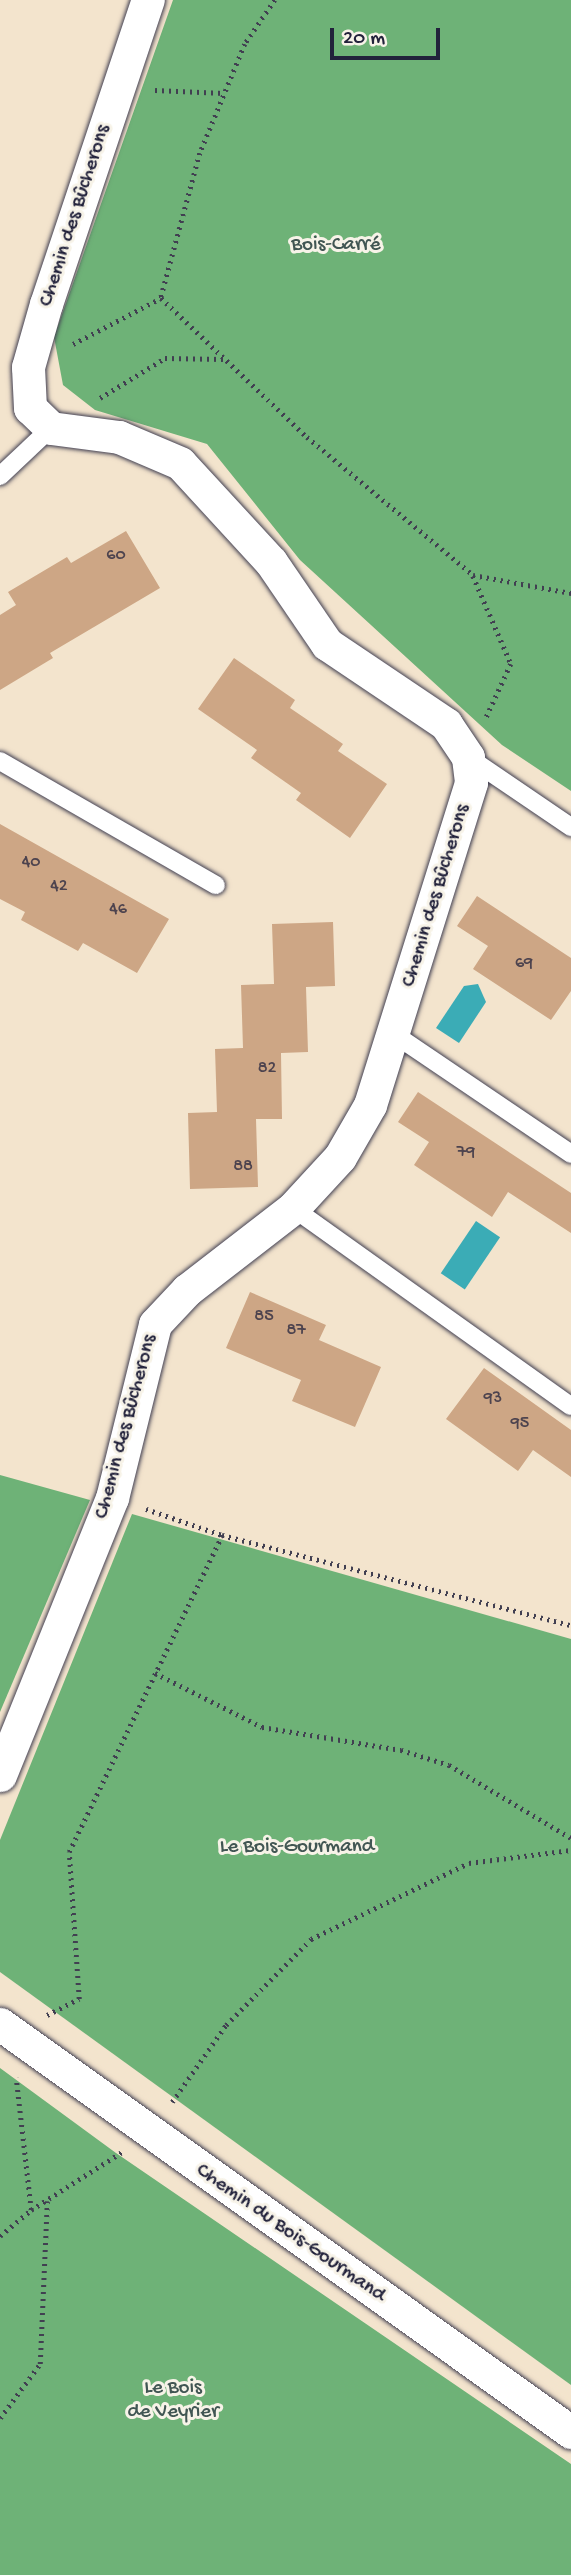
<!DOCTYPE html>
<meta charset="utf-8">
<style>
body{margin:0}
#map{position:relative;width:571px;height:2575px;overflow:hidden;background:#f3e4cd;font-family:"Gochi Hand",sans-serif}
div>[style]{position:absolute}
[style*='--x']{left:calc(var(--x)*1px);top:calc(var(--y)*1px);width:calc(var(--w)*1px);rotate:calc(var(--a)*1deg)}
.forest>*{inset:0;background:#6eb277}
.water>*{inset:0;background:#3bacb6;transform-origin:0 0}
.building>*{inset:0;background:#cda685}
.path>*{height:4.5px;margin-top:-2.25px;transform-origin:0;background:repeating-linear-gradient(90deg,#413f51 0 2px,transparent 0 7px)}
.roads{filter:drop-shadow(0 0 2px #413f51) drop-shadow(0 0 2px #413f51)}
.service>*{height:18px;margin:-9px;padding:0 9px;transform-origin:9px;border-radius:9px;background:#fff}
.minor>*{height:33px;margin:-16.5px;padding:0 16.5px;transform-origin:16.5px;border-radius:16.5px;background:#fff}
span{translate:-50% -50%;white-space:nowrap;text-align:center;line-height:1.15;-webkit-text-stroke:6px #f7f3e8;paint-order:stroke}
.number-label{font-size:18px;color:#4d434e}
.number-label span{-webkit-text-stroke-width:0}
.street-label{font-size:21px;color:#22223b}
.park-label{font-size:21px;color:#415653}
.scale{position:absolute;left:330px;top:28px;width:110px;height:32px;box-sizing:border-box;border:4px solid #22223b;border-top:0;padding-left:9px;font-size:21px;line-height:24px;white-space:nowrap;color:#22223b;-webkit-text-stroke:5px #f7f3e8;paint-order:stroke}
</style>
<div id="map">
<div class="forest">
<div style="clip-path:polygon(173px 0,571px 0,571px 791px,502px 745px,300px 560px,207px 444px,95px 410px,63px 385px,54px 337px)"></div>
<div style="clip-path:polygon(0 1475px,90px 1500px,0 1712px)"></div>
<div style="clip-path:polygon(132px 1514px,571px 1639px,571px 2385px,0 1972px,0 1840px)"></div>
<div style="clip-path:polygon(0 2068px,116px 2153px,571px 2464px,571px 2575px,0 2575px)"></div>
</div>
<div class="water">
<div style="clip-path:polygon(478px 984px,486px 1002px,459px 1043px,436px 1028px,464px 986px)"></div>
<div style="left:476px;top:1221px;width:29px;height:63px;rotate:34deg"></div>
</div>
<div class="building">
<div style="clip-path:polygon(126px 531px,160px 588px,50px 653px,53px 658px,0 690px,0 615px,16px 605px,8px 592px,67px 557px,71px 563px)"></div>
<div style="clip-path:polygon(234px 658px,295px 700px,290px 708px,343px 744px,338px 751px,387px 784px,350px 838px,296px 800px,301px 793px,251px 758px,257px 750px,198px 709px)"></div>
<div style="clip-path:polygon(0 824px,169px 919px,137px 973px,83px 943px,78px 951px,21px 920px,25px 912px,0 899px)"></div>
<div style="clip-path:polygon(477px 896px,571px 958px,571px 991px,551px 1020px,473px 969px,488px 946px,457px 926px)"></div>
<div style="clip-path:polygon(333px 922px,335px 986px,306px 987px,308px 1052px,281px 1053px,282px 1119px,256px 1119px,258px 1187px,190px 1189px,188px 1113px,217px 1112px,215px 1049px,243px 1048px,241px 985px,274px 984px,272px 924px)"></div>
<div style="clip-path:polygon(418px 1092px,571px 1193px,571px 1233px,508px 1192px,492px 1217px,414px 1165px,429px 1142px,398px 1122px)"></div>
<div style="clip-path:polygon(250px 1292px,326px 1325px,319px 1340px,381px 1367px,355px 1427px,292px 1401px,301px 1380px,226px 1348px)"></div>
<div style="clip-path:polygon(484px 1368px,571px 1430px,571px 1477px,533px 1450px,518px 1471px,446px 1419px)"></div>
</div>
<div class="path">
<div style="--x:275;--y:0;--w:53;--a:124.3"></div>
<div style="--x:245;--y:44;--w:118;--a:112.4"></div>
<div style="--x:200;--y:153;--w:150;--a:105.1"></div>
<div style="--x:161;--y:298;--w:202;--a:43.6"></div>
<div style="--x:307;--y:437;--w:216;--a:39.7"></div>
<div style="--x:473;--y:575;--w:100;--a:10.4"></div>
<div style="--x:155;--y:90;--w:69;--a:2.5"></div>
<div style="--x:73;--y:344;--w:99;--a:-27.6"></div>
<div style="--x:100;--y:398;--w:76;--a:-31.6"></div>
<div style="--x:165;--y:358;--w:58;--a:1"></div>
<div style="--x:473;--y:576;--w:96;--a:66.6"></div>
<div style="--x:511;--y:664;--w:60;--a:114.8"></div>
<div style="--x:146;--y:1509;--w:80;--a:18.9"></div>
<div style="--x:222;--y:1535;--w:360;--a:14.5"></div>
<div style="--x:155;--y:1673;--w:120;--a:26.8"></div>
<div style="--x:262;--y:1727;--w:141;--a:9.4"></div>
<div style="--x:401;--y:1750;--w:50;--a:17.4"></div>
<div style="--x:449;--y:1765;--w:142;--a:30.9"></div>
<div style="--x:47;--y:2015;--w:36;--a:-27"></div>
<div style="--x:79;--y:1999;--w:147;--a:-93.9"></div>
<div style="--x:69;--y:1852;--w:352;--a:-64.2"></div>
<div style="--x:172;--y:2102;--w:94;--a:-55"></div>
<div style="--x:226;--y:2025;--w:121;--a:-45.3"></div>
<div style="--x:311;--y:1939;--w:175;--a:-25.7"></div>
<div style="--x:469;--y:1863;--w:103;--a:-7.3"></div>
<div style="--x:31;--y:2210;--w:108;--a:-32.5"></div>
<div style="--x:0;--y:2236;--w:40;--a:-40"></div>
<div style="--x:31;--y:2210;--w:133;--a:-96.5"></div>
<div style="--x:0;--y:2418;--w:67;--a:-53.5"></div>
<div style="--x:40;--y:2364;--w:163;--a:-87.5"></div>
</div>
<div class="roads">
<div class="service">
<div style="--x:0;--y:476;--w:70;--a:-43.3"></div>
<div style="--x:468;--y:757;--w:125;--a:34.2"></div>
<div style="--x:0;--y:761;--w:249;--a:29.9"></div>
<div style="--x:394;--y:1034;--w:214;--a:34.1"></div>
<div style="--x:293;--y:1208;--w:341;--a:35.5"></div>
</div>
<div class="minor">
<div style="--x:0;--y:1775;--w:299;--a:-68"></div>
<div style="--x:112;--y:1498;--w:179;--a:-76.1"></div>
<div style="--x:155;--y:1324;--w:47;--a:-46.7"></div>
<div style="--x:187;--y:1290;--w:134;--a:-37.7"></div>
<div style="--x:293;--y:1208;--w:69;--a:-47.3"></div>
<div style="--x:340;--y:1157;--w:60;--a:-60"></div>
<div style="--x:370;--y:1105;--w:338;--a:-72.6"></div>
<div style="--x:471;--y:782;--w:25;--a:-97"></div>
<div style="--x:468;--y:757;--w:40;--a:-124"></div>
<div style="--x:446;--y:724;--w:143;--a:-146.1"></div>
<div style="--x:327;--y:644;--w:99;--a:-124.3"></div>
<div style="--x:271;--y:562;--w:134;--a:-132.6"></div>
<div style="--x:180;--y:463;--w:66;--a:-156.9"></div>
<div style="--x:119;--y:437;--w:69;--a:-172.5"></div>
<div style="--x:51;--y:428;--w:29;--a:-136"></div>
<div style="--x:30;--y:408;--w:41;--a:-92.8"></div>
<div style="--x:28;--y:367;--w:66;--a:-74.1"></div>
<div style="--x:46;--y:304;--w:321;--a:-71.5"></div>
<div style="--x:0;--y:2024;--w:702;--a:35.55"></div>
</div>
</div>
<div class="number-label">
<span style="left:116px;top:556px">60</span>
<span style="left:31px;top:863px">40</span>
<span style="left:59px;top:887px">42</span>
<span style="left:118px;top:910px">46</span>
<span style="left:524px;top:964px">69</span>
<span style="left:267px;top:1069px">82</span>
<span style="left:466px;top:1153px">79</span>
<span style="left:243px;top:1167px">88</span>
<span style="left:264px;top:1317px">85</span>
<span style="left:296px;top:1331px">87</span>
<span style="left:493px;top:1399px">93</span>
<span style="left:520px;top:1424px">95</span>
</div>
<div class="street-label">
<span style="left:76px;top:216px;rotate:-72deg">Chemin des Bûcherons</span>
<span style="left:437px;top:896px;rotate:-73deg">Chemin des Bûcherons</span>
<span style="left:127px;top:1427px;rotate:-75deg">Chemin des Bûcherons</span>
<span style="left:290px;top:2234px;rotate:35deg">Chemin du Bois-Gourmand</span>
</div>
<div class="park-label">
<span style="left:336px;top:246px">Bois-Carré</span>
<span style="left:297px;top:1848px">Le Bois-Gourmand</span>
<span style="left:173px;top:2401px">Le Bois<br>de Veyrier</span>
</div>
<div class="scale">20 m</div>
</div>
